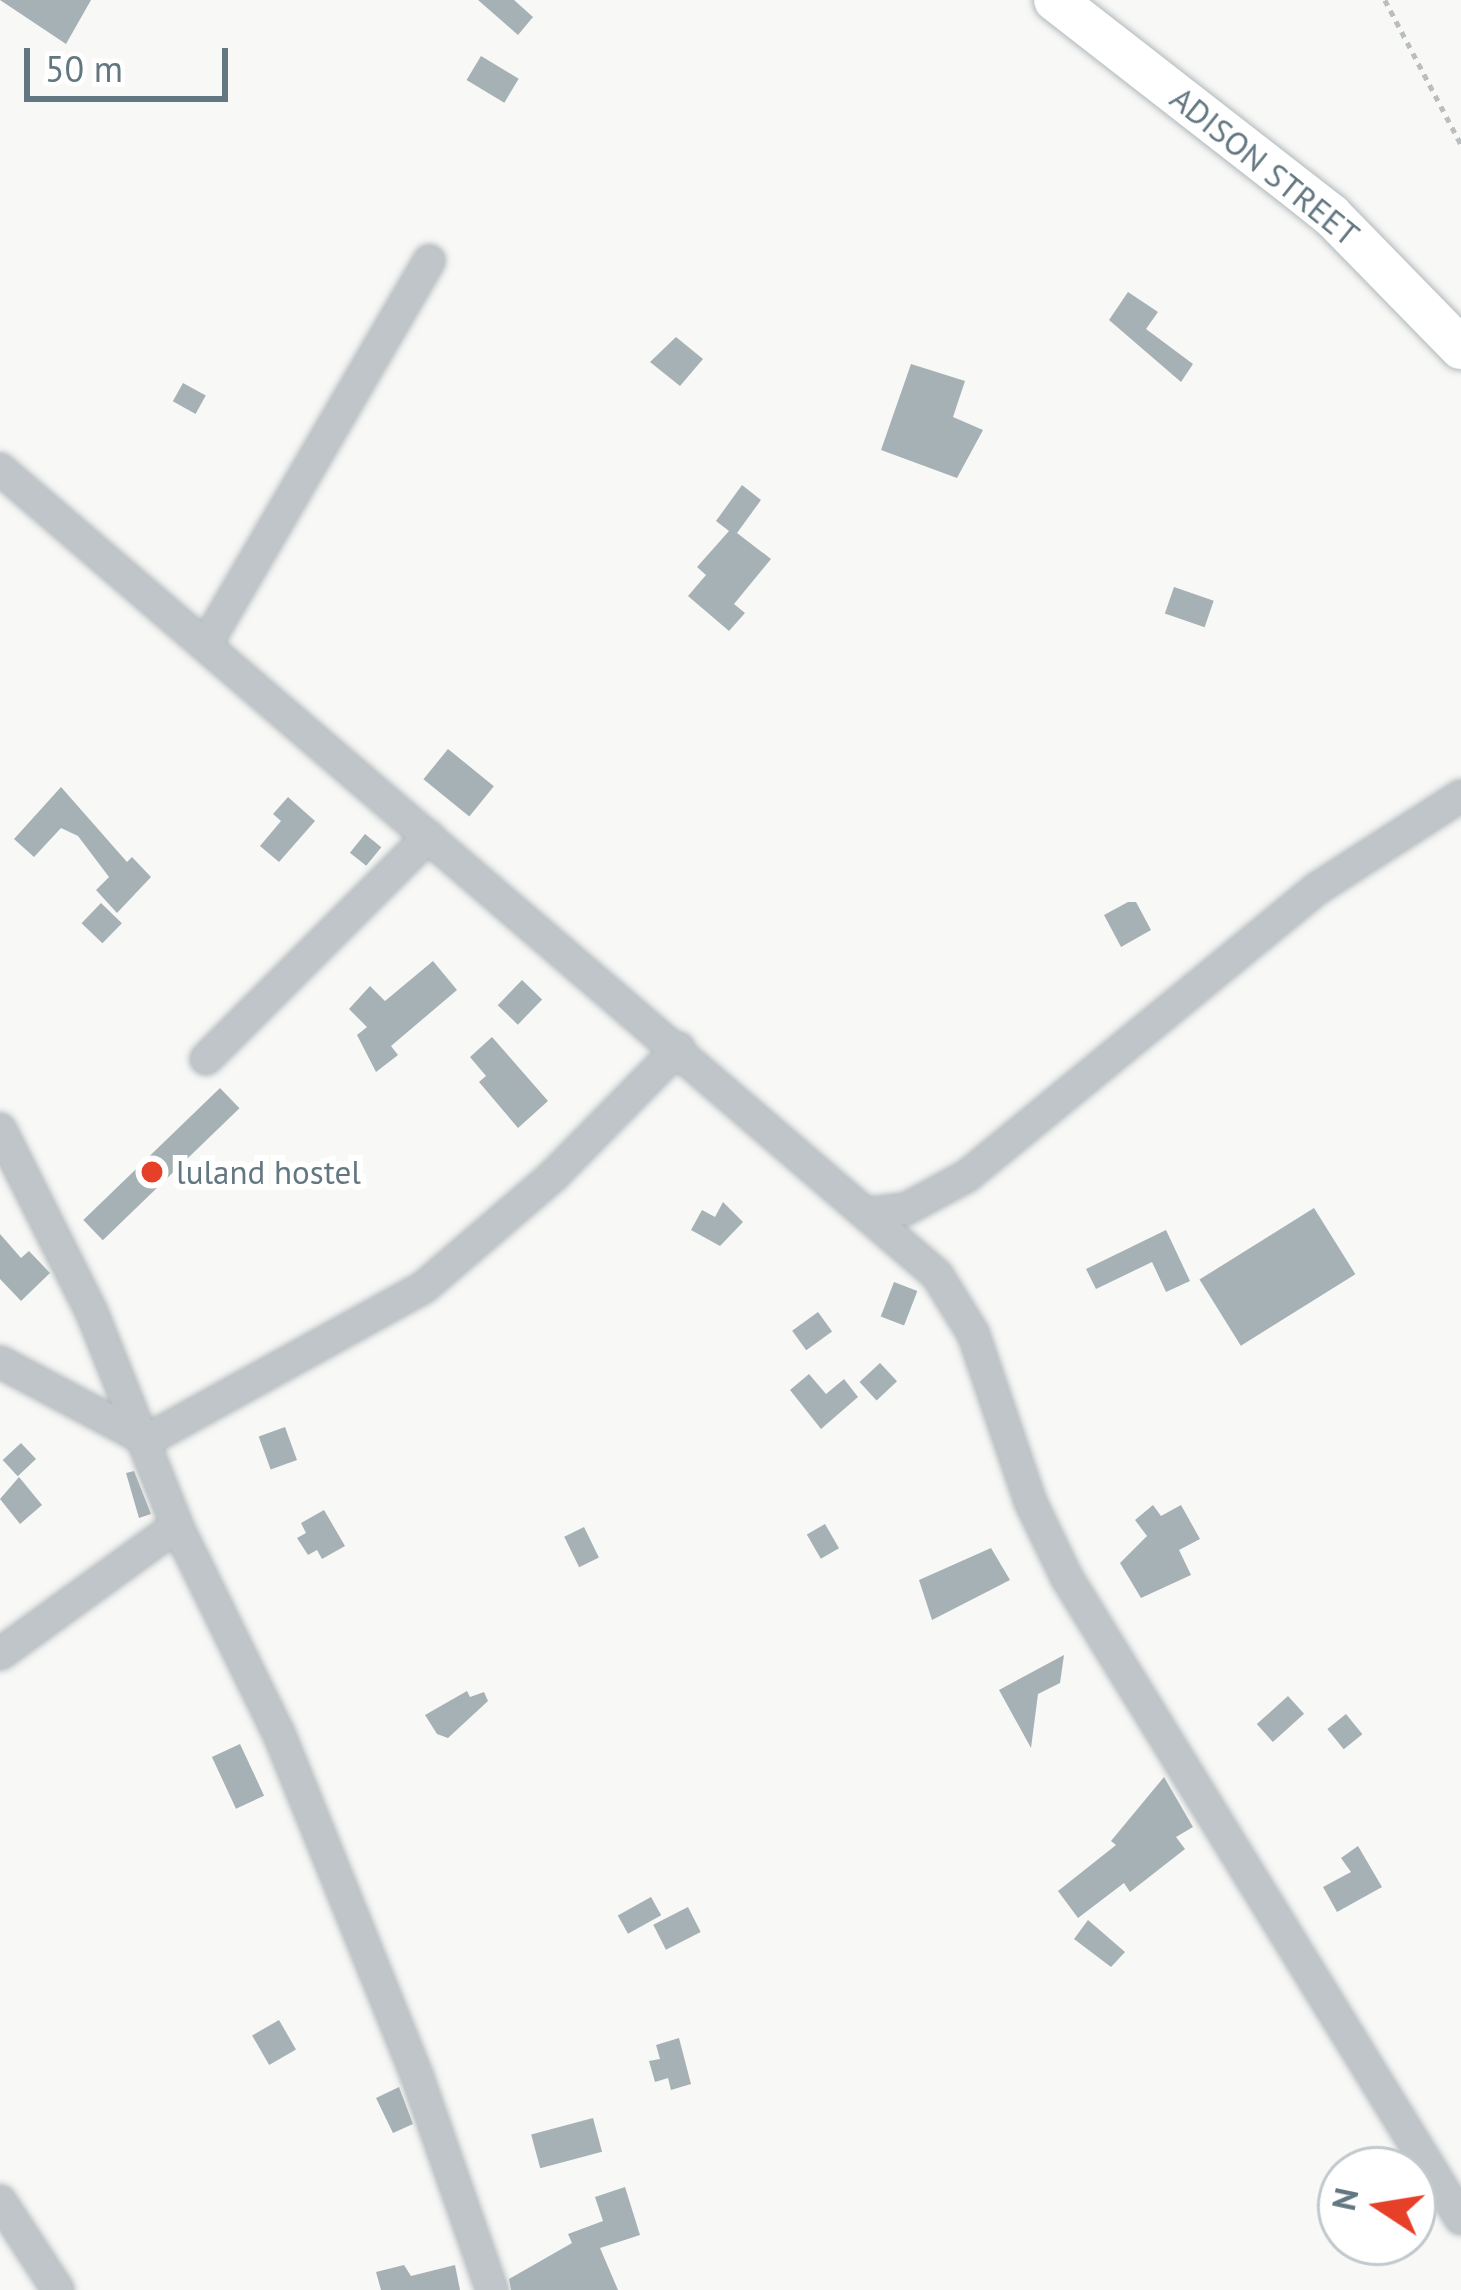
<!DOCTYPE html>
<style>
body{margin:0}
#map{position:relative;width:1461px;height:2290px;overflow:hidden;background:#f8f8f6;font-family:"PT Sans",sans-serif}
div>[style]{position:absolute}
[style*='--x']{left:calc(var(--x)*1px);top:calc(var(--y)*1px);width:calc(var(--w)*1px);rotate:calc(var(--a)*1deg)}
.building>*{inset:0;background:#a6b1b5;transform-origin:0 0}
.path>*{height:4.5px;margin-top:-2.25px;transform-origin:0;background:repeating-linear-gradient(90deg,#b9bec0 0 6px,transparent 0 12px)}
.roads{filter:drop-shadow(0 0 3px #b1b9bd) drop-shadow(0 0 3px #b1b9bd)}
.street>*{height:30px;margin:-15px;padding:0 15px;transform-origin:15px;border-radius:15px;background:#bfc5c8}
.secondary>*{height:42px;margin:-21px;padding:0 21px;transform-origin:21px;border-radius:21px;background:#fff}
.dots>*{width:33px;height:33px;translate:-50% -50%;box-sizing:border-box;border:6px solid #fff;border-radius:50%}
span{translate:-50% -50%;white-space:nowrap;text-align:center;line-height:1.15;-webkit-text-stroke:12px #fff;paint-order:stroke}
.street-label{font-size:33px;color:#637781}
.poi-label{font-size:33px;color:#637781}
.left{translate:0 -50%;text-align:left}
.north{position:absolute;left:1317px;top:2146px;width:120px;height:120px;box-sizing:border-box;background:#fff;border:3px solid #c1c9cd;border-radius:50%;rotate:282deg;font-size:33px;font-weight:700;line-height:48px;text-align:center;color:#637781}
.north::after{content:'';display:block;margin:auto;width:42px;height:54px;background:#e64028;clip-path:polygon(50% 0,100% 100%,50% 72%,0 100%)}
.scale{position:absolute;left:24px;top:48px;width:204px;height:54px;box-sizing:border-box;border:6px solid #637781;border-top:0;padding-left:15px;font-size:36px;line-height:42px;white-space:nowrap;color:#637781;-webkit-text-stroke:9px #fff;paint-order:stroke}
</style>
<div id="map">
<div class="building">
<div style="clip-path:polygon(0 0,91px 0,66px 44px)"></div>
<div style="clip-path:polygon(478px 0,514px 0,533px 17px,518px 35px)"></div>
<div style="left:481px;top:56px;width:44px;height:28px;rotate:31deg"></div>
<div style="clip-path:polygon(1128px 292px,1158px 312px,1146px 329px,1193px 364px,1181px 382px,1109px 320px)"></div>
<div style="clip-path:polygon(676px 337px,703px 359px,680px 386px,650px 362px)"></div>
<div style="clip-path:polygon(911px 364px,965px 381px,953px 417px,983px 430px,957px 478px,881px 450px)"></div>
<div style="left:183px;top:383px;width:26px;height:21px;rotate:29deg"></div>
<div style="clip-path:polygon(742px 485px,761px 500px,737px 533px,771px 559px,734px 604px,745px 613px,729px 631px,688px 596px,706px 575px,697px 567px,729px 531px,716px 521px)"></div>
<div style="left:1174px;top:587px;width:42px;height:28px;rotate:19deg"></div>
<div style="left:448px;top:749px;width:59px;height:39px;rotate:39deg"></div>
<div style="clip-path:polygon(61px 787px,127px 862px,132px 857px,151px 877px,117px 913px,96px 890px,109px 877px,78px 836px,61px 828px,34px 857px,14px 839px)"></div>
<div style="clip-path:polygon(288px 797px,315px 821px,279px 862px,260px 846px,281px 821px,273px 814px)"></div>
<div style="left:365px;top:834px;width:21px;height:24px;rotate:39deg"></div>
<div style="clip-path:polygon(1128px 902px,1136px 902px,1151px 930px,1121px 947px,1104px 915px)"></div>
<div style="left:101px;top:903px;width:29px;height:28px;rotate:44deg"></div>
<div style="clip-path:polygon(433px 961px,457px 990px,391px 1046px,398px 1055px,376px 1072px,357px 1035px,367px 1027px,349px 1009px,370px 986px,385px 1001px)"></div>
<div style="left:522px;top:980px;width:28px;height:35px;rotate:44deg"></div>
<div style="clip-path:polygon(492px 1037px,548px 1101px,518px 1128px,479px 1082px,486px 1076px,470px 1057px)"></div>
<div style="left:220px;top:1088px;width:28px;height:190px;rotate:46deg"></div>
<div style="clip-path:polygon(723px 1202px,743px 1222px,720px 1246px,691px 1230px,702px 1210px,715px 1217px)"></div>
<div style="left:1314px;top:1208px;width:78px;height:135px;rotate:58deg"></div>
<div style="clip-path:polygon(1166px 1230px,1190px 1281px,1166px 1292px,1152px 1262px,1096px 1289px,1086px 1269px)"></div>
<div style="clip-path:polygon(0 1234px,21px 1258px,29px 1251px,50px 1273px,21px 1301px,0 1279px)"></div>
<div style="left:894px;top:1282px;width:25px;height:37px;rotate:21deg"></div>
<div style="left:818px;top:1312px;width:24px;height:32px;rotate:54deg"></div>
<div style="left:880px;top:1363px;width:25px;height:28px;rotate:47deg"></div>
<div style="clip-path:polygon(809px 1374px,826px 1394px,844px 1379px,858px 1397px,821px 1429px,790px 1390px)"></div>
<div style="left:285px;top:1427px;width:35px;height:28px;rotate:70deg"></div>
<div style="left:21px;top:1443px;width:22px;height:25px;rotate:47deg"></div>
<div style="clip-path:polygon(134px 1471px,151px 1514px,139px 1518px,126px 1473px)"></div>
<div style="clip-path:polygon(19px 1477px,42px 1505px,20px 1524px,0 1499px)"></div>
<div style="clip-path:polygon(1153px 1505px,1161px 1516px,1181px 1505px,1200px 1539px,1179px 1550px,1191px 1575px,1141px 1598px,1120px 1563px,1147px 1536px,1135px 1520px)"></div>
<div style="clip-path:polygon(324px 1510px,345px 1546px,322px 1559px,317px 1550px,308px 1555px,297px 1538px,306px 1533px,301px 1523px)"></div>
<div style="left:825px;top:1524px;width:28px;height:21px;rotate:60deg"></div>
<div style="left:584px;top:1527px;width:34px;height:22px;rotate:64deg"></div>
<div style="clip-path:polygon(991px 1548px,1010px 1580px,932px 1620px,919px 1580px)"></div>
<div style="clip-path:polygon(1064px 1655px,1060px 1683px,1038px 1694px,1031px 1748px,999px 1690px)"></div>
<div style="clip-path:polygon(467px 1691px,470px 1697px,484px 1692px,488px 1701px,448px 1738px,437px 1734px,425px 1715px)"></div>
<div style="left:1288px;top:1696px;width:24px;height:42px;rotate:48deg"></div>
<div style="left:1346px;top:1714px;width:26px;height:24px;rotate:51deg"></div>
<div style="left:240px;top:1744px;width:57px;height:31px;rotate:65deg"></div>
<div style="clip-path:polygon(1164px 1777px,1193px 1827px,1176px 1837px,1185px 1849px,1130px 1892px,1124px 1883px,1078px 1918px,1058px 1891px,1116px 1845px,1111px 1841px)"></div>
<div style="clip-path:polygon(1358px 1846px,1382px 1887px,1337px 1912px,1323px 1887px,1351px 1872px,1341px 1858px)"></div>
<div style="left:651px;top:1897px;width:21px;height:38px;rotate:61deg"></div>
<div style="left:688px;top:1907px;width:28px;height:39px;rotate:63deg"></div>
<div style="clip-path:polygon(1088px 1920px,1125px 1952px,1111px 1967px,1074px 1939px)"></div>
<div style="left:279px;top:2020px;width:34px;height:31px;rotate:60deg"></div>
<div style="clip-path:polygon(679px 2038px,691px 2084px,671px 2090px,668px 2078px,655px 2082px,649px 2061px,660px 2059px,656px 2045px)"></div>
<div style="clip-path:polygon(399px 2087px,413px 2124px,393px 2133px,376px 2098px)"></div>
<div style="left:593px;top:2118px;width:35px;height:64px;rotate:75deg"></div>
<div style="clip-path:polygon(625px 2187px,640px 2235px,600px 2248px,618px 2290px,511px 2290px,509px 2279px,572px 2243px,568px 2234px,603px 2221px,595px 2197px)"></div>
<div style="clip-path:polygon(404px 2265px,411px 2276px,455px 2265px,460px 2290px,381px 2290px,376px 2272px)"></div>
</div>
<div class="path">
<div style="--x:1385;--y:0;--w:163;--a:62.2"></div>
</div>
<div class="roads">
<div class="street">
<div style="--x:0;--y:469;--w:1236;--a:40.7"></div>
<div style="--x:937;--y:1275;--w:68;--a:58.2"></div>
<div style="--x:973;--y:1333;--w:180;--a:71.2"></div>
<div style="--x:1031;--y:1503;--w:83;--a:64.4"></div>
<div style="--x:1067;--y:1578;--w:752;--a:58.42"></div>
<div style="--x:208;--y:641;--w:440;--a:-59.8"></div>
<div style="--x:206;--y:1059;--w:315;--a:-45"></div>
<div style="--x:0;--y:1129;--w:206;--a:63.4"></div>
<div style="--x:92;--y:1313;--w:229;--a:68.2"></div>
<div style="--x:177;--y:1526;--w:232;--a:63.9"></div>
<div style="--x:279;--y:1734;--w:369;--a:68"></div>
<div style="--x:417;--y:2076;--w:227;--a:70.7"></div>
<div style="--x:872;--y:1213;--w:34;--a:-7"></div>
<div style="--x:906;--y:1209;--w:69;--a:-28.4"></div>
<div style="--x:967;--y:1176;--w:454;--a:-39.4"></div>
<div style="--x:1318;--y:888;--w:170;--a:-32.8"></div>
<div style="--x:0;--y:1362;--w:166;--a:28"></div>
<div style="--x:147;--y:1440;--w:316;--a:-28.9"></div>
<div style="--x:424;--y:1287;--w:172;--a:-40.7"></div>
<div style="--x:554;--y:1175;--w:178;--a:-45.5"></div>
<div style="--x:0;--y:1654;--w:218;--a:-35.9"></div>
<div style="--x:0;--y:2201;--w:106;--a:56.9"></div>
</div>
<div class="secondary">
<div style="--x:1055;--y:0;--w:350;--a:37.9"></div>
<div style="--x:1331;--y:215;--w:186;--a:45.7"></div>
</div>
</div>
<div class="dots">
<div style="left:152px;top:1172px;background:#e64028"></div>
</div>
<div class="street-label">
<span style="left:1265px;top:166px;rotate:39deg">ADISON STREET</span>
</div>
<div class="poi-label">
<span class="left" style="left:176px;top:1172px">luland hostel</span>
</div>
<div class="north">N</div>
<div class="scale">50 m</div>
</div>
